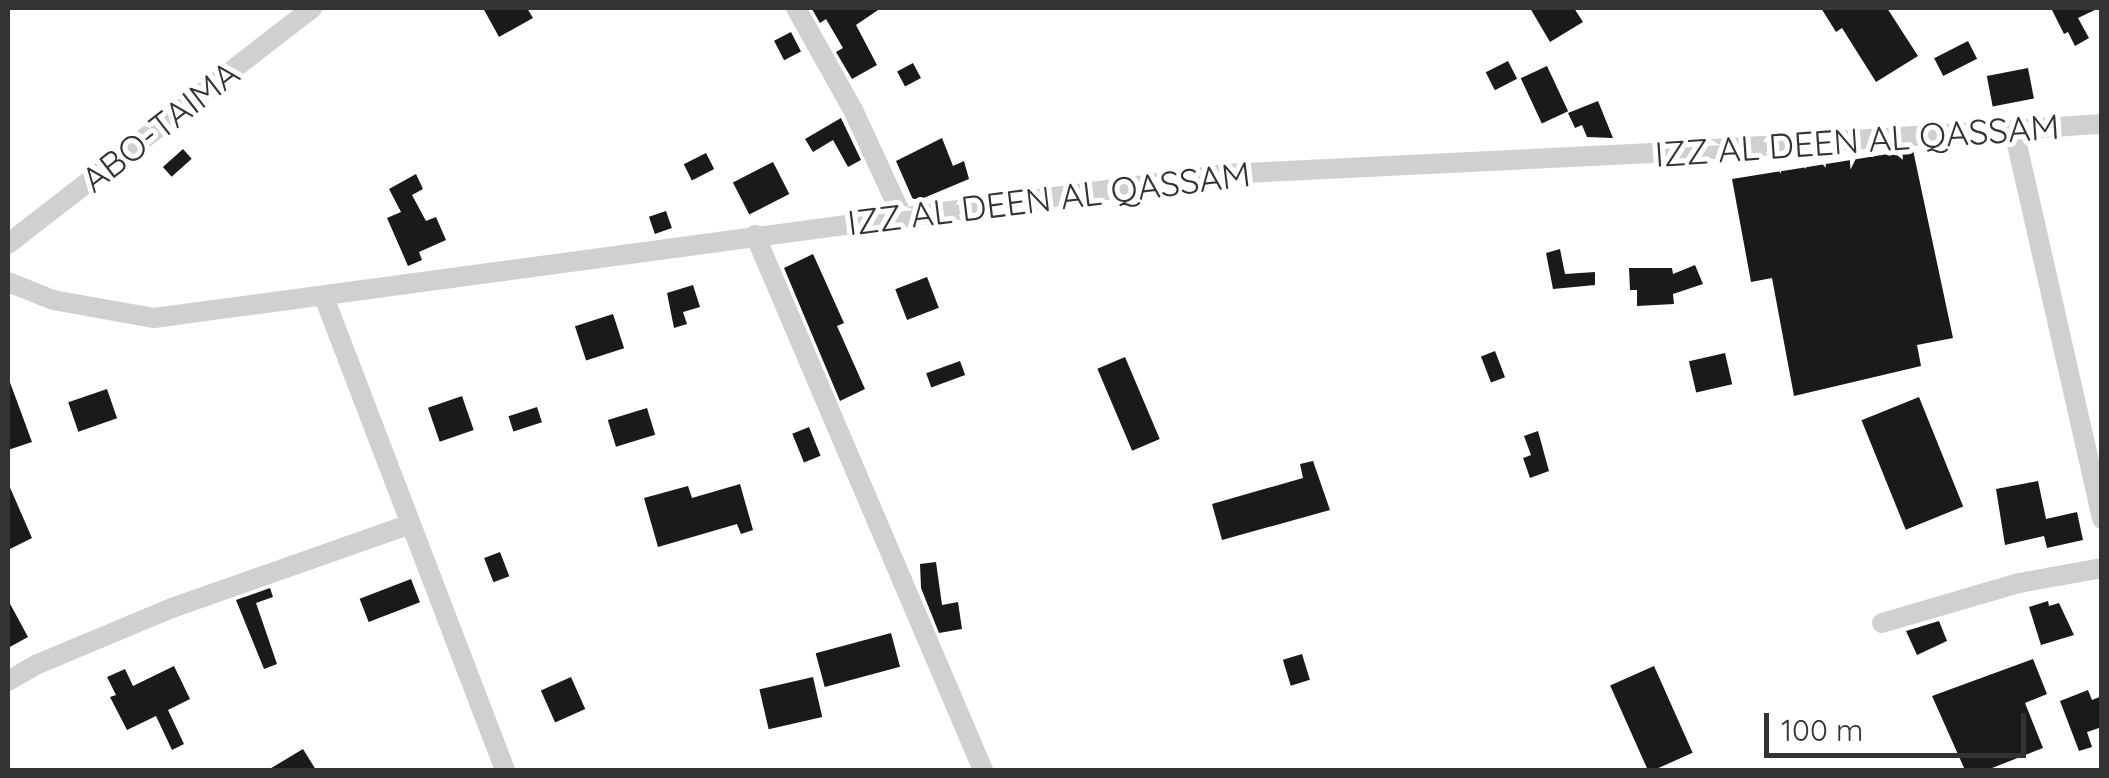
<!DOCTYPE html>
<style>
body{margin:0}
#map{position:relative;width:2109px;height:778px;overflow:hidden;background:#fff;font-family:Quicksand,sans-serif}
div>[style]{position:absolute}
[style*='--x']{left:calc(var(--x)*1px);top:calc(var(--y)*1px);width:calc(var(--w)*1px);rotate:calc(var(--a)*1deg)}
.building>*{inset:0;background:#1a1a1a;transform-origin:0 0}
.minor>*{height:20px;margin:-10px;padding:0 10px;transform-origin:10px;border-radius:10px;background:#d0d0d0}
span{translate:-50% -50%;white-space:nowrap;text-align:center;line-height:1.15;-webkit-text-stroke:10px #fff;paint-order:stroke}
.street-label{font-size:35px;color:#333}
.frame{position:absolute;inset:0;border:10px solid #333;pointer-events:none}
.scale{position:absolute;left:1764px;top:713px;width:262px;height:45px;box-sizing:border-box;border:5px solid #333;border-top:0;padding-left:12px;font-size:30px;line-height:35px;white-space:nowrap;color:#333;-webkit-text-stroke:8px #fff;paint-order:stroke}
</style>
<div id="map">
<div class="building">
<div style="clip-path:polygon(483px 8px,527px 8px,533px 18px,499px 37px)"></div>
<div style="clip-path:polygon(881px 8px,856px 25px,877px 65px,852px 79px,836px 52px,843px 48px,826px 19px,820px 23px,812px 9px)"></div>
<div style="clip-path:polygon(1530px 8px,1574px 8px,1583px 22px,1550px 42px)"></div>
<div style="clip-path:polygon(1821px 8px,1887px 8px,1918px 56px,1876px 82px,1842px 28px,1836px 32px)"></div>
<div style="clip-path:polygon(2051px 8px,2099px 8px,2078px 18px,2089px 38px,2075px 46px,2068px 32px,2064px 34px)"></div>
<div style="left:791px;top:32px;width:22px;height:19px;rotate:63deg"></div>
<div style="left:1968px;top:41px;width:20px;height:38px;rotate:63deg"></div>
<div style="left:1508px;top:61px;width:20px;height:25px;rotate:63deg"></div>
<div style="left:913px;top:63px;width:17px;height:18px;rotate:62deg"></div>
<div style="left:1547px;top:66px;width:50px;height:29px;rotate:65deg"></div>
<div style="left:2028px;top:68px;width:31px;height:42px;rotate:79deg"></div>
<div style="clip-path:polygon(1598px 101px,1613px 138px,1587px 137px,1582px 125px,1575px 128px,1568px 113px)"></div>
<div style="clip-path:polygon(841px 118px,861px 160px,848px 167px,833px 140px,813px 152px,805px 139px)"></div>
<div style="clip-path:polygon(942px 138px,953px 166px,964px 161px,969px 179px,914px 202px,896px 161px)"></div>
<div style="left:183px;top:149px;width:13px;height:27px;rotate:48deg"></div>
<div style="clip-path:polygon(1913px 150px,1953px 338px,1917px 345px,1921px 366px,1794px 396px,1772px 278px,1751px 282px,1732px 179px)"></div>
<div style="left:706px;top:153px;width:18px;height:25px;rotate:63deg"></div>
<div style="left:773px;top:162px;width:36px;height:45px;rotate:63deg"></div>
<div style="clip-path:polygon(416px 174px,423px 189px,412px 195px,426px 221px,436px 217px,446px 240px,419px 252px,422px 260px,408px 266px,387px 218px,401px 212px,389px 189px)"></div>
<div style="left:666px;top:211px;width:18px;height:18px;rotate:71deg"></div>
<div style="clip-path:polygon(1560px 249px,1565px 274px,1595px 272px,1595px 285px,1553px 289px,1546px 253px)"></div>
<div style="clip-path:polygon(813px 254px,844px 323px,837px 326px,865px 389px,840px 401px,784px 268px)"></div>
<div style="clip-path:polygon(1695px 265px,1703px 284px,1673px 294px,1674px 304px,1637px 306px,1637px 290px,1630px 290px,1629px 268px,1672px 268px,1673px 274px)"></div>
<div style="left:927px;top:277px;width:33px;height:34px;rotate:69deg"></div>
<div style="clip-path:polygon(693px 285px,700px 307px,683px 312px,687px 324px,674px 328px,667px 293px)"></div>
<div style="left:613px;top:314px;width:36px;height:40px;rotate:72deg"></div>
<div style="left:1495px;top:351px;width:28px;height:15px;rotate:69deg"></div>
<div style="left:1725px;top:353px;width:32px;height:37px;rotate:77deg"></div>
<div style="left:1125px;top:357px;width:89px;height:30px;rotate:67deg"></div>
<div style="left:960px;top:361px;width:15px;height:36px;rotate:70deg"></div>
<div style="clip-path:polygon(8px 377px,32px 442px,8px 450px)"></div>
<div style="left:107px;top:389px;width:31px;height:41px;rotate:71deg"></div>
<div style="left:462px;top:396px;width:36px;height:36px;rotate:71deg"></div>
<div style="left:1919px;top:397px;width:118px;height:62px;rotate:68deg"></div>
<div style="left:537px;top:407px;width:16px;height:30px;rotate:72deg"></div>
<div style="left:647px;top:408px;width:28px;height:41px;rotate:73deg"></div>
<div style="left:809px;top:427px;width:31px;height:18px;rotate:68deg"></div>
<div style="clip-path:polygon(1538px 431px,1549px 471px,1530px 478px,1523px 458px,1531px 455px,1524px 436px)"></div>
<div style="clip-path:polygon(1313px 461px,1330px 510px,1222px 540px,1212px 504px,1303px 478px,1300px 464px)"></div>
<div style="clip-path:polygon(2038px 481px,2046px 519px,2077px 512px,2083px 540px,2047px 548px,2044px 536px,2005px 545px,1996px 489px)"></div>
<div style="clip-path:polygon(8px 483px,32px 538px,8px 550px)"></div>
<div style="clip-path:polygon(740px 484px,753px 530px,741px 534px,737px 524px,658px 547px,644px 498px,688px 486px,692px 498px)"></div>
<div style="left:500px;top:552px;width:26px;height:17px;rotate:69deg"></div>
<div style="clip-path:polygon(936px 562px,942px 605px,958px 602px,962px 629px,939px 633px,921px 588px,920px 564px)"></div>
<div style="left:411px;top:579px;width:25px;height:55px;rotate:69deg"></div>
<div style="clip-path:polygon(270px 588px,273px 597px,256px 603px,277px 664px,264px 669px,236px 600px)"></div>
<div style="clip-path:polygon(8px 600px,28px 637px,8px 648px)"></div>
<div style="clip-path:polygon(2048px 601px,2049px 606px,2059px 603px,2074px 635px,2041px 645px,2029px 607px)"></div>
<div style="clip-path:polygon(1939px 621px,1947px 641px,1917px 655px,1906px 631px)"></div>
<div style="left:891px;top:633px;width:35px;height:78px;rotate:75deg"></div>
<div style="left:1302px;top:654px;width:27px;height:20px;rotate:73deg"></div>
<div style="clip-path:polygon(2033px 659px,2047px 694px,2025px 703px,2043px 748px,1987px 770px,1965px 770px,1932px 696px)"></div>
<div style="clip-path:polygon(174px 666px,190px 699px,168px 710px,184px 744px,172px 750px,156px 716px,127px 730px,110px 697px,116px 695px,107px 677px,125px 669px,133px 686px)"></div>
<div style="left:1654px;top:666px;width:95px;height:48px;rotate:66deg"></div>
<div style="left:571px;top:677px;width:35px;height:33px;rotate:66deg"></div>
<div style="left:813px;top:677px;width:41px;height:55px;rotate:77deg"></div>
<div style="clip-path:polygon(2088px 690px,2092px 700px,2102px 696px,2102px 727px,2087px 732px,2092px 747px,2079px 751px,2060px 701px)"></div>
<div style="clip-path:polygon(303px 749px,316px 770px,268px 770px)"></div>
</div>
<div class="minor">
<div style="--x:796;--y:8;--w:117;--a:60.8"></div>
<div style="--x:853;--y:110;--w:117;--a:65.2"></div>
<div style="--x:2014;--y:131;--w:398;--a:77.2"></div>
<div style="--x:755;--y:235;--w:582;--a:66.92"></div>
<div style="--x:8;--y:244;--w:385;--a:-37.8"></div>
<div style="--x:8;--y:282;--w:48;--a:21.8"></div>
<div style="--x:53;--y:300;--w:103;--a:10.1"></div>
<div style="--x:154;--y:318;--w:1080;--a:-7.66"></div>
<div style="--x:1224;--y:174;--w:444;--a:-2.8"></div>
<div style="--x:1667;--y:152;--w:436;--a:-3.7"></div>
<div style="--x:324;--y:297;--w:506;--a:69.06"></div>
<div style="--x:1882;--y:623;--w:143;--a:-16.3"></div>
<div style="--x:2019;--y:583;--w:84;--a:-10.2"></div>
<div style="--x:8;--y:681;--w:34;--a:-30"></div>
<div style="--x:38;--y:664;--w:145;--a:-22.7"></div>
<div style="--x:172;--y:608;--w:250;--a:-19.4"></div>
</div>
<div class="street-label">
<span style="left:160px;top:126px;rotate:-38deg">ABO-TAIMA</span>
<span style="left:1857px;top:140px;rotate:-4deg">IZZ AL DEEN AL QASSAM</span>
<span style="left:1049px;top:198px;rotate:-7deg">IZZ AL DEEN AL QASSAM</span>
</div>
<div class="frame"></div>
<div class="scale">100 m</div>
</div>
